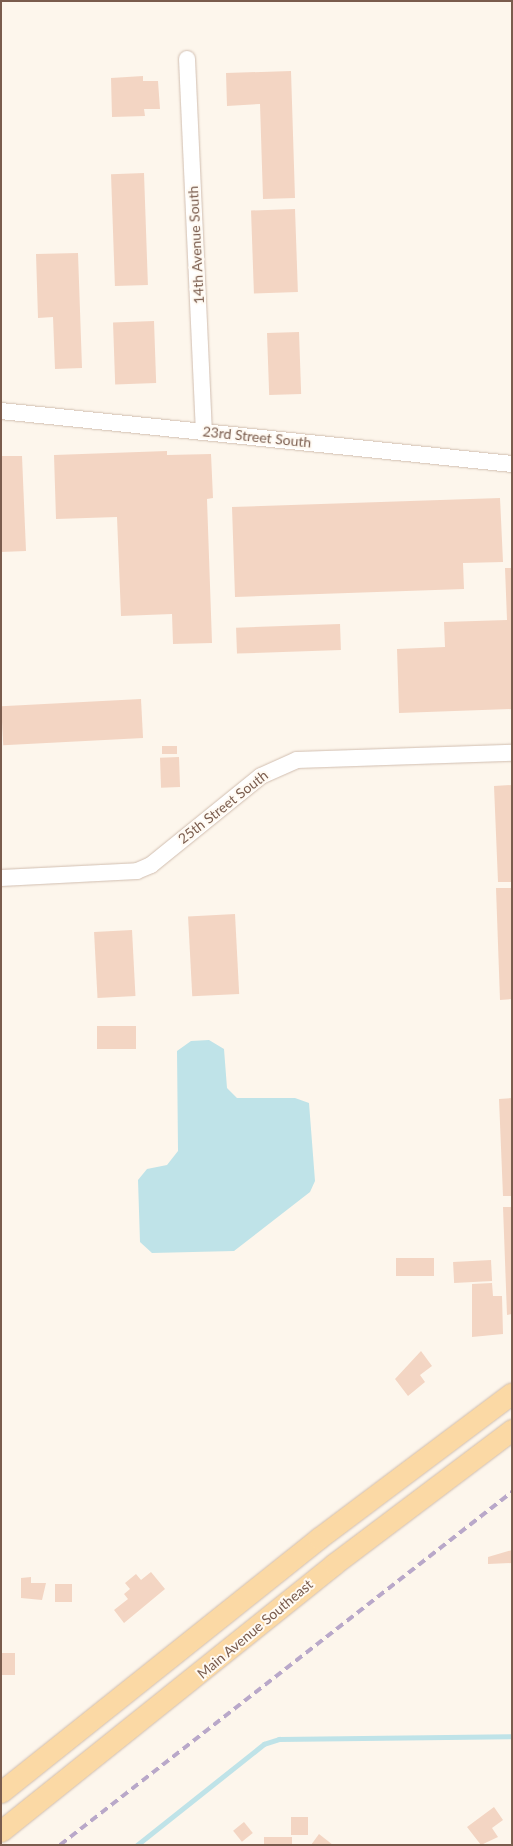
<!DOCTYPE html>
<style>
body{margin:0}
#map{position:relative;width:513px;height:1846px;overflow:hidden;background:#fdf6ec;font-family:Lato,sans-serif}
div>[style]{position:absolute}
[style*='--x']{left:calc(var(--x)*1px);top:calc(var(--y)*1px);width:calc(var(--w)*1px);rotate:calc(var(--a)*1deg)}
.water>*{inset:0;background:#bfe3e8}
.stream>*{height:4.5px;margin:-2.25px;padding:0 2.25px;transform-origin:2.25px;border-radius:2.25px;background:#bfe3e8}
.building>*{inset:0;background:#f3d5c3;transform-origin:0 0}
.roads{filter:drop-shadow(0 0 1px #d1beb0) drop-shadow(0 0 1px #d1beb0)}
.minor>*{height:16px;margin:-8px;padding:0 8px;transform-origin:8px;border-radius:8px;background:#fff}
.major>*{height:21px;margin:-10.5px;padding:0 10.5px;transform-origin:10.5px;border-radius:10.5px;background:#fbd9a5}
.rail>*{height:4px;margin-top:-2px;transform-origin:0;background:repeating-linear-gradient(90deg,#b9a8c9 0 8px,transparent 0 13px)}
span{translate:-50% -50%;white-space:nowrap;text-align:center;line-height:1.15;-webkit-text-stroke:4px #fffaf3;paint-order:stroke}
.street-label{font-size:14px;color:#7a5c4d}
.frame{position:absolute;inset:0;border:2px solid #7a5c4d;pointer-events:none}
</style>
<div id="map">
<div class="water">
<div style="clip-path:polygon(209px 1040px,224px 1049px,227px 1088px,237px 1098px,295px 1098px,309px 1103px,315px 1181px,310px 1192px,234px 1251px,152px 1253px,140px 1242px,138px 1180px,147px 1169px,167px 1165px,178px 1151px,177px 1051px,191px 1041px)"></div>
</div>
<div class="stream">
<div style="--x:137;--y:1845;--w:162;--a:-38.5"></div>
<div style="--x:264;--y:1744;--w:16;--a:-18"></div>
<div style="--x:279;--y:1739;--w:233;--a:-0.7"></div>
</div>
<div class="building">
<div style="clip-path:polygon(291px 71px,295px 198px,263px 199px,260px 104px,227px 106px,226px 73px)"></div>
<div style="clip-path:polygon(143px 76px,143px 81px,158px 81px,160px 109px,144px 109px,145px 116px,112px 117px,111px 78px)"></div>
<div style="left:144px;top:173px;width:112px;height:33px;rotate:88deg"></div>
<div style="left:295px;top:209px;width:83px;height:44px;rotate:88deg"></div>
<div style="clip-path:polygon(78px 253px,82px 368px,55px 369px,53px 317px,38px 318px,36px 254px)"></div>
<div style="left:154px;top:321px;width:62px;height:41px;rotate:88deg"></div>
<div style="left:299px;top:332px;width:62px;height:32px;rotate:88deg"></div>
<div style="clip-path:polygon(167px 451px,167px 455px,211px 454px,213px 498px,207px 499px,212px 643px,173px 644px,172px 614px,121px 616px,117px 517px,56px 519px,54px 455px)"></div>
<div style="clip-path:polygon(1px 456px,22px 456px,26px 551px,1px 552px)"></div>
<div style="clip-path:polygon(500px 498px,503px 562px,463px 563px,464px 589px,235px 597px,232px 507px)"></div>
<div style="clip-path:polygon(505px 568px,512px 568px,512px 709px,399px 713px,397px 649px,445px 647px,444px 622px,507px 620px)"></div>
<div style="left:340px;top:624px;width:26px;height:104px;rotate:88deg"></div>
<div style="left:141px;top:699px;width:39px;height:140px;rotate:87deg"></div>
<div style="left:177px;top:746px;width:8px;height:15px;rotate:90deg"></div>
<div style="left:179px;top:757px;width:30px;height:19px;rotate:88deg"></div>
<div style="clip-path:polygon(512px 785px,512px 882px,498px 882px,494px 786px)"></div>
<div style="clip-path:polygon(496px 888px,512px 888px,512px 999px,500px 1000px)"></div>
<div style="left:235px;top:914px;width:80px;height:47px;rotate:87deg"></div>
<div style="left:132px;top:930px;width:66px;height:38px;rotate:87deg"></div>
<div style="left:136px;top:1026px;width:23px;height:39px;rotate:90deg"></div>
<div style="clip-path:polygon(512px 1098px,512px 1196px,503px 1196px,499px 1099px)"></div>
<div style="clip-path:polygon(503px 1207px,512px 1207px,512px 1314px,507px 1315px)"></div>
<div style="left:434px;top:1258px;width:18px;height:38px;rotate:90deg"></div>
<div style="left:491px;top:1260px;width:21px;height:38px;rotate:87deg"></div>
<div style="clip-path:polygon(492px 1283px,493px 1296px,502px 1296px,503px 1334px,472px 1337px,472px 1284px)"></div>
<div style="clip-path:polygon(421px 1351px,432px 1366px,420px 1375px,425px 1382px,408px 1396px,395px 1379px)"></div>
<div style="clip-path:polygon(512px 1550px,512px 1563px,488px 1564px,488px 1557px)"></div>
<div style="clip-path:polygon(151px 1572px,165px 1589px,124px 1623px,114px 1610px,128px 1599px,124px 1594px,130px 1589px,125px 1583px,136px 1574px,141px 1580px)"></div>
<div style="clip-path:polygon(31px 1577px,31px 1583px,46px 1583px,42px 1600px,21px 1598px,21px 1578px)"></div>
<div style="left:55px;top:1584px;width:17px;height:18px"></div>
<div style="left:1px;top:1653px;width:14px;height:22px"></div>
<div style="clip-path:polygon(494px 1807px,503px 1820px,492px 1828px,498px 1837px,481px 1845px,467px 1827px)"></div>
<div style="left:291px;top:1817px;width:17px;height:18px"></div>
<div style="left:244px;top:1822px;width:14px;height:14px;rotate:51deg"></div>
<div style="clip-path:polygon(319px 1834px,333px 1845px,311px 1845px)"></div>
<div style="left:264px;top:1837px;width:28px;height:8px"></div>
</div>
<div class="roads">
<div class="minor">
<div style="--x:187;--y:59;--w:372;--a:87.4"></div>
<div style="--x:1;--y:411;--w:514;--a:5.92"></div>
<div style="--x:1;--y:878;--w:136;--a:-2.9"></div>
<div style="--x:137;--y:871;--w:15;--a:-23"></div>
<div style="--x:151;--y:865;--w:141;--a:-39"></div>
<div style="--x:261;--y:776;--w:39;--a:-24"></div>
<div style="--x:297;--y:760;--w:215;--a:-1.9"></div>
</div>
<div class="major">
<div style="--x:1;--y:1792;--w:407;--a:-38.6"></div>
<div style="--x:319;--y:1538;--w:241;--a:-36.9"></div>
<div style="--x:1;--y:1831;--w:427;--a:-38.7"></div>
<div style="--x:334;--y:1564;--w:223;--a:-37"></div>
</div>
</div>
<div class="rail">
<div style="--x:60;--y:1845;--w:574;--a:-37.99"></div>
</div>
<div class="street-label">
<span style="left:196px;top:245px;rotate:-93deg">14th Avenue South</span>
<span style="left:257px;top:437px;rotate:6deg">23rd Street South</span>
<span style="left:223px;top:807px;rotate:-38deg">25th Street South</span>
<span style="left:255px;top:1629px;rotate:-40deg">Main Avenue Southeast</span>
</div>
<div class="frame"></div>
</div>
